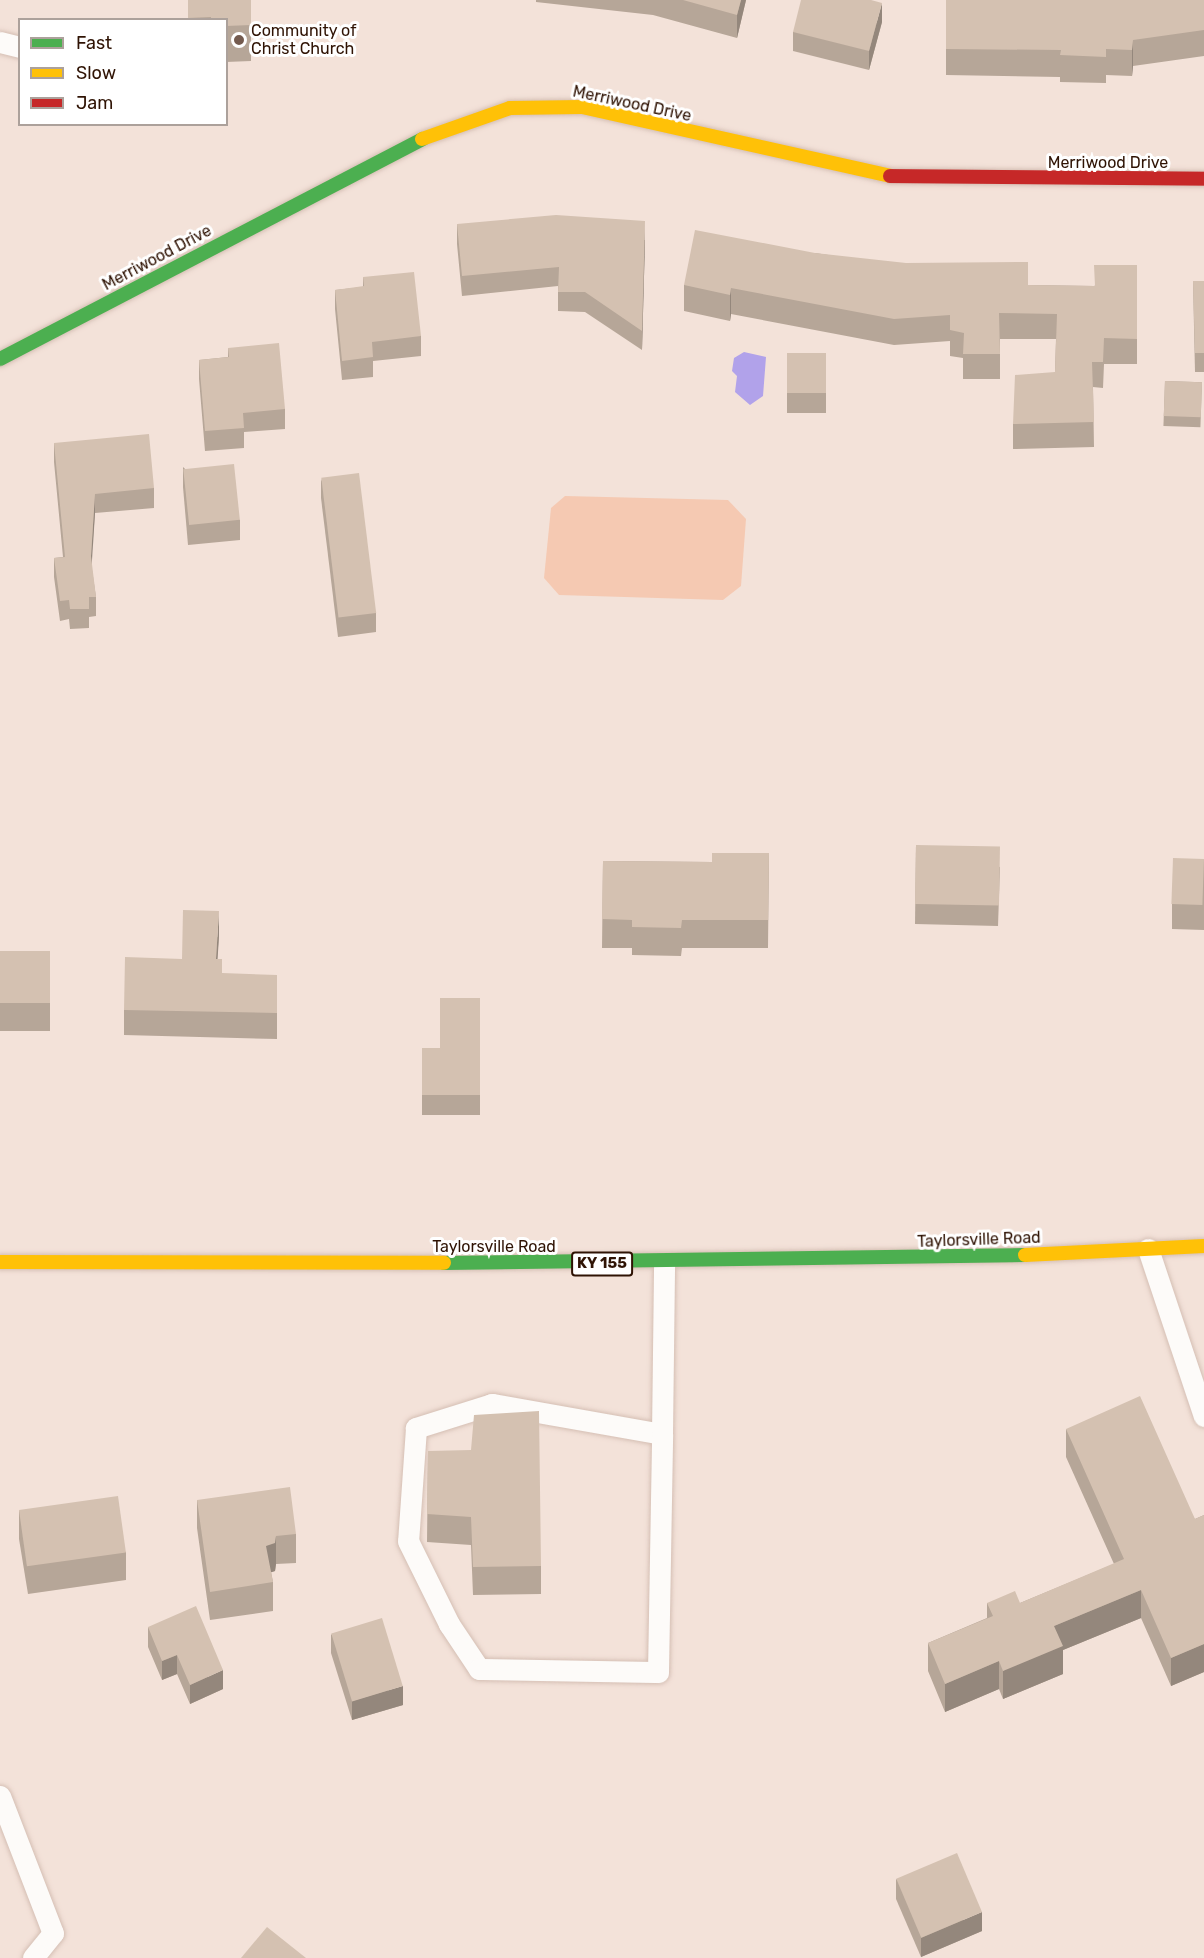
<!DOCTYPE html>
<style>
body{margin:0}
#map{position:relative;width:1204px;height:1958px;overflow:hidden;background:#f3e2d9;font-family:Rubik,sans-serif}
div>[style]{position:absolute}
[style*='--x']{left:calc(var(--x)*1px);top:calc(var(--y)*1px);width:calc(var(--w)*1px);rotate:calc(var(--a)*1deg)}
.green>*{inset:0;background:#f5c9b2}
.water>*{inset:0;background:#b1a2ea}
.roads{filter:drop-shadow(0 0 2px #d5bfb4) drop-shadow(0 0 2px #d5bfb4)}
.lane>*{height:21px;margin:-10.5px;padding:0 10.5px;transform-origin:10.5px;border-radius:10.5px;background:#fdfbf9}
.fast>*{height:14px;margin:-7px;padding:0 7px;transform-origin:7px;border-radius:7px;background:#4caf50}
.slow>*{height:14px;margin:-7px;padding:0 7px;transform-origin:7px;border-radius:7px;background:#ffc107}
.jam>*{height:14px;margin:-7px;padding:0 7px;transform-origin:7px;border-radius:7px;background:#c62828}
.wall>*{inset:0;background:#b6a698;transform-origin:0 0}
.shaded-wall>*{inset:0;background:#94877c}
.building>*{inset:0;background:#d4c1b1;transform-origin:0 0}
.dots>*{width:16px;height:16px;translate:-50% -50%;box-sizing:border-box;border:3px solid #fff;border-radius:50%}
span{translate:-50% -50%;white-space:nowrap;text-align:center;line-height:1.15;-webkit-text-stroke:6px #fff;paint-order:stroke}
.shield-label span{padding:2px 4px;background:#fff;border:2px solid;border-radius:4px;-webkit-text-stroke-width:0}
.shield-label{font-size:15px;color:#2f1304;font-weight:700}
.poi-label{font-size:16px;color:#2f1304}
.left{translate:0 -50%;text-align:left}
.street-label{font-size:16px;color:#2f1304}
.legend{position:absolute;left:18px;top:18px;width:210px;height:108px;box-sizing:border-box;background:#fff;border:2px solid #aca19b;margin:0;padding:8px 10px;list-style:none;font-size:18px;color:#2f1304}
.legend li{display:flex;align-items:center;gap:12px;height:30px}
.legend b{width:30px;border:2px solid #aca19b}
</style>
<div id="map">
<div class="green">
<div style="clip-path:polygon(565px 496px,728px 500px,746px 519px,741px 586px,723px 600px,559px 595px,544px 578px,551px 508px)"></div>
</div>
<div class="water">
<div style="clip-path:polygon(744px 352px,766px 357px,763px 396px,750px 405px,735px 392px,737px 376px,732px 371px,734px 358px)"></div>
</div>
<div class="roads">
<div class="lane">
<div style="--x:0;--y:42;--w:21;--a:14"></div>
<div style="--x:1148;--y:1249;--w:176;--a:71.5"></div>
<div style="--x:662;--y:1434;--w:173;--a:-170"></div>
<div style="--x:492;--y:1404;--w:80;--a:162.5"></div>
<div style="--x:416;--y:1428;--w:113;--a:94"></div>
<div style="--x:408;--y:1541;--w:93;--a:63.7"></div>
<div style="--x:449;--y:1624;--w:54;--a:56.3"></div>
<div style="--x:479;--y:1669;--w:179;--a:1"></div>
<div style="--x:658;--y:1672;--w:238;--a:-89"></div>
<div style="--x:662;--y:1434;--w:171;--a:-89.3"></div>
<div style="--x:0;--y:1796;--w:147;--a:68.9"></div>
<div style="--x:53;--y:1933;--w:32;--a:129"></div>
</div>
<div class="fast">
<div style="--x:0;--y:359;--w:476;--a:-27.5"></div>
<div style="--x:444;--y:1263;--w:581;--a:-0.79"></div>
</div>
<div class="slow">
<div style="--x:422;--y:139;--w:93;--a:-19.4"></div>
<div style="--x:510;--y:108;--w:72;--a:-0.8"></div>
<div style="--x:582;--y:107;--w:316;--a:12.6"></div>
<div style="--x:1025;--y:1255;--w:179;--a:-2.9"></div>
<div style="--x:0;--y:1262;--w:444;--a:0.1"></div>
</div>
<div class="jam">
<div style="--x:890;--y:176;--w:314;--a:0.5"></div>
</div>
</div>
<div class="wall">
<div style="clip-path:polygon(188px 0,251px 0,251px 61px,226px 62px,226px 20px,188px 20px)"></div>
<div style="clip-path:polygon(536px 0,746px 0,737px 38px,653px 15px,536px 2px)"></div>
<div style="clip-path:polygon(946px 0,1204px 0,1204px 56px,1133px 66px,1132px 76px,1106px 75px,1106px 83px,1060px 82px,1060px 77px,946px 75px)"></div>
<div style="clip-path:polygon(882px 22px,869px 70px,793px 51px,793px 32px)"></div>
<div style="clip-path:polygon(457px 224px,645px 240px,642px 350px,585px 312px,558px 311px,558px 286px,462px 296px,457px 244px)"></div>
<div style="clip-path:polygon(815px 253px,1028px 285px,1094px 286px,1137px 265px,1137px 364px,1104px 364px,1103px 388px,1093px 387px,1094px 447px,1013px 449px,1013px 424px,1055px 372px,1056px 339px,1000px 339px,1000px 379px,963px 379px,963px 358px,950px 356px,950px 341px,894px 345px,731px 314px,730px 321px,684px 311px,684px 285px)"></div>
<div style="clip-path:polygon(363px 277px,421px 336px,421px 356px,373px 361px,373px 377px,342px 380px,335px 309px,335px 290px,363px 287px)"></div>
<div style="clip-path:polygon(1193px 281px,1204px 281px,1204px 372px,1195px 372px)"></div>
<div style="clip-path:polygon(228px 348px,285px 409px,285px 429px,244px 432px,244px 448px,205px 451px,199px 379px,199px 360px,228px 357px)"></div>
<div style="left:826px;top:353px;width:60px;height:39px;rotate:90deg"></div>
<div style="left:1165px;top:381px;width:37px;height:45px;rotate:2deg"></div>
<div style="clip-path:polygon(54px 443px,154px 488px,154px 508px,95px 513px,91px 563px,96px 597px,96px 616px,89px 617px,89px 628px,70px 629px,69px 619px,60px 621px,54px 577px,54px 558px,63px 557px,54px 462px)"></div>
<div style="clip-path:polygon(183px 467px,240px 520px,240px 540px,188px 545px,183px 487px)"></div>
<div style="clip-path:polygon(321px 479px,376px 613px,376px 632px,338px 637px,321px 498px)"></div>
<div style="clip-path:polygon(916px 845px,1000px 867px,998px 926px,915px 924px)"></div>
<div style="clip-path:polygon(769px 853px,768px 948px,682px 948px,681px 956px,632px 955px,632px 948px,602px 948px,603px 861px,712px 862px)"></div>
<div style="clip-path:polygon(1204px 859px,1204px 930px,1172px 929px,1172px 904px)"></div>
<div style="clip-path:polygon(219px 936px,217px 959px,222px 973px,277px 1000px,277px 1039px,124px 1035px,124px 1010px,182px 959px)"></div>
<div style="left:0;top:951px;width:50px;height:80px"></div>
<div style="clip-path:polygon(480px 998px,480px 1115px,422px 1115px,422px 1048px,440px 1048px)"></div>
<div style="clip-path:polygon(1066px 1429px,1195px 1519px,1204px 1515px,1204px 1672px,1171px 1686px,1141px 1618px,1063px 1650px,1063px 1674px,1003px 1699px,999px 1689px,945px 1712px,928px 1671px,928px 1643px,987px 1618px,987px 1603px,1020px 1603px,1114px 1564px,1066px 1457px)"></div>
<div style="clip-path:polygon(428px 1451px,541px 1566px,541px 1594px,473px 1595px,471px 1545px,427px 1542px)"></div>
<div style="clip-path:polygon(197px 1500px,296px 1534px,296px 1563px,276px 1564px,275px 1571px,271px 1572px,273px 1582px,273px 1611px,210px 1620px,197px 1528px)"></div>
<div style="clip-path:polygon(19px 1511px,126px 1552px,126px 1580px,28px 1594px,19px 1539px)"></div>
<div style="clip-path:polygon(148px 1627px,223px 1689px,190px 1704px,177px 1674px,162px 1680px,148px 1647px)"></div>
<div style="clip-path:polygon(331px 1634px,403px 1705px,352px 1720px,331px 1653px)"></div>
<div style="clip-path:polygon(896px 1879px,982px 1931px,921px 1957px,896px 1899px)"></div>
</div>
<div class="shaded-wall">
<div style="clip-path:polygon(741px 0,746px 0,737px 38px,737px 15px)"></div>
<div style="clip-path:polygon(882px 3px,882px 22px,869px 70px,869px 51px)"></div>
<div style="clip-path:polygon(1133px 40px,1133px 66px,1132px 76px,1132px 50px)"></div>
<div style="clip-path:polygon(645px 221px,645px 240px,642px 350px,642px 331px)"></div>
<div style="clip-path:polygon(731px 288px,731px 314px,730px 321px,730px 295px)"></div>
<div style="clip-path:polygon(95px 494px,95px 513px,91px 576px,91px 556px)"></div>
<div style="clip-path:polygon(219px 911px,219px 936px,216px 985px,216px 959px)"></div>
<div style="clip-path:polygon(276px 1536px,276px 1564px,275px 1571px,266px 1574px,266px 1546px)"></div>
<div style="clip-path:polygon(1141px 1590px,1141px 1618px,1063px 1650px,1063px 1674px,1003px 1699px,1003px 1671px,1054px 1626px)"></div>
<div style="clip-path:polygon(1204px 1644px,1204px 1672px,1171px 1686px,1171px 1658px)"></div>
<div style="clip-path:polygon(177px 1655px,177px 1674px,162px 1680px,162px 1661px)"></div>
<div style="clip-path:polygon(999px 1661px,999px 1689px,945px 1712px,945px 1684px)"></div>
<div style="clip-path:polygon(223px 1670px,223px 1689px,190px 1704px,190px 1685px)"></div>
<div style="clip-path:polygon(403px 1686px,403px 1705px,352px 1720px,352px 1701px)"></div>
<div style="clip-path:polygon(982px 1912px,982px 1931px,921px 1957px,921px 1938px)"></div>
</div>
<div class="building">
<div style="clip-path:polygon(188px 0,251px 0,251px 25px,226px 26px,226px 20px,211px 20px,211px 17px,188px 18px)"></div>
<div style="clip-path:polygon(683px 0,741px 0,737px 15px)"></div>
<div style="clip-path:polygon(801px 0,871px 0,882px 3px,869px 51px,793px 32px)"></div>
<div style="clip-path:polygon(946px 0,1204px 0,1204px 30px,1133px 40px,1132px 50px,1106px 49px,1106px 57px,1060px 55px,1061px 50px,946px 49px)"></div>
<div style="clip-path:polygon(556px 215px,645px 221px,642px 331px,585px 292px,558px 292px,559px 267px,462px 276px,457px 224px)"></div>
<div style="clip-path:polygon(695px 230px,815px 253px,906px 263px,1028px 262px,1028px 285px,1095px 286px,1094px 265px,1137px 265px,1137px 339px,1104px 338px,1103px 362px,1092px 362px,1094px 422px,1013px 424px,1015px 375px,1055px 372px,1057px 314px,999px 313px,1000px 354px,963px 354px,964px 333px,950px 330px,950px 315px,894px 319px,731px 288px,730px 295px,684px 285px)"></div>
<div style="clip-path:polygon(414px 272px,421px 336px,372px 342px,373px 357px,342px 361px,335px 290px,364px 286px,363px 277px)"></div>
<div style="clip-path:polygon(1193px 281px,1204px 281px,1204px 353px,1195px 353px)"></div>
<div style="clip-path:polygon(279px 343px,285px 409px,243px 413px,244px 428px,205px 431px,199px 360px,229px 357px,228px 348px)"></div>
<div style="left:826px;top:353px;width:40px;height:39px;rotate:90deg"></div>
<div style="left:1165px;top:381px;width:37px;height:35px;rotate:2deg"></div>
<div style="clip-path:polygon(149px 434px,154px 488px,95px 494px,91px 556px,96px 597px,89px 597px,89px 609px,70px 609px,69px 600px,60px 601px,54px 558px,65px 557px,54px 443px)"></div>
<div style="left:234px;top:464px;width:56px;height:51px;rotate:84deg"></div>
<div style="left:359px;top:473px;width:141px;height:38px;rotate:83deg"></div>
<div style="left:916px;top:845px;width:84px;height:59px;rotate:1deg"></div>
<div style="clip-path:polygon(712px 853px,769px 853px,768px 920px,682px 920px,681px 928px,632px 927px,632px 920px,602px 919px,603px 861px,712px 862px)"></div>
<div style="left:1173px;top:858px;width:31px;height:46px;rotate:2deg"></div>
<div style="clip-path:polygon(183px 910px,219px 911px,216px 959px,222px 959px,222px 973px,277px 975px,277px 1013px,124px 1010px,125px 957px,182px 959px)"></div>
<div style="left:0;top:951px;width:50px;height:52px"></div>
<div style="clip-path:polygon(440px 998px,480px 998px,480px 1095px,422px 1095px,422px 1048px,440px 1048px)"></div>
<div style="clip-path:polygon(1140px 1396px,1195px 1519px,1204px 1515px,1204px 1644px,1171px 1658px,1141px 1590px,1054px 1626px,1063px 1646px,1003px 1671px,999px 1661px,945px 1684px,928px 1643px,993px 1616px,987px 1603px,1015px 1591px,1020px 1603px,1124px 1559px,1066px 1429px)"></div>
<div style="clip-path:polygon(539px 1411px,541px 1566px,473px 1567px,471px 1517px,427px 1514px,428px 1451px,471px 1450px,474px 1415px)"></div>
<div style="clip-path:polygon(290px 1487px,296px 1534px,276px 1536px,275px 1543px,266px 1546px,273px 1582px,210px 1592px,197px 1500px)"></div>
<div style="left:118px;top:1496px;width:57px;height:100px;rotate:82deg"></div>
<div style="clip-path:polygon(196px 1606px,223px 1670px,190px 1685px,177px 1655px,162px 1661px,148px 1627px)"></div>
<div style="left:382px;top:1618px;width:71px;height:53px;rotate:73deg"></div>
<div style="left:957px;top:1853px;width:64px;height:66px;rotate:67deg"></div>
<div style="clip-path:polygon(267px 1927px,306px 1958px,241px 1958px)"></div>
</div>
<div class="dots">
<div style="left:239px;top:40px;background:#745b4f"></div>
</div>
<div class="shield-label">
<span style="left:602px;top:1264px">KY 155</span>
</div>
<div class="poi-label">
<span class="left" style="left:251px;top:40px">Community of<br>Christ Church</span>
</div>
<div class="street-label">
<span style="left:632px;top:104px;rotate:12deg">Merriwood Drive</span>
<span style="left:1108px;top:163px">Merriwood Drive</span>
<span style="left:157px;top:258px;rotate:-28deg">Merriwood Drive</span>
<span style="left:979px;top:1240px;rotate:-2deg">Taylorsville Road</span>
<span style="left:494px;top:1247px">Taylorsville Road</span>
</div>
<ul class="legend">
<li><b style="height:8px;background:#4caf50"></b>Fast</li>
<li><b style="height:8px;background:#ffc107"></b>Slow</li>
<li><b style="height:8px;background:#c62828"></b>Jam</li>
</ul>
</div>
